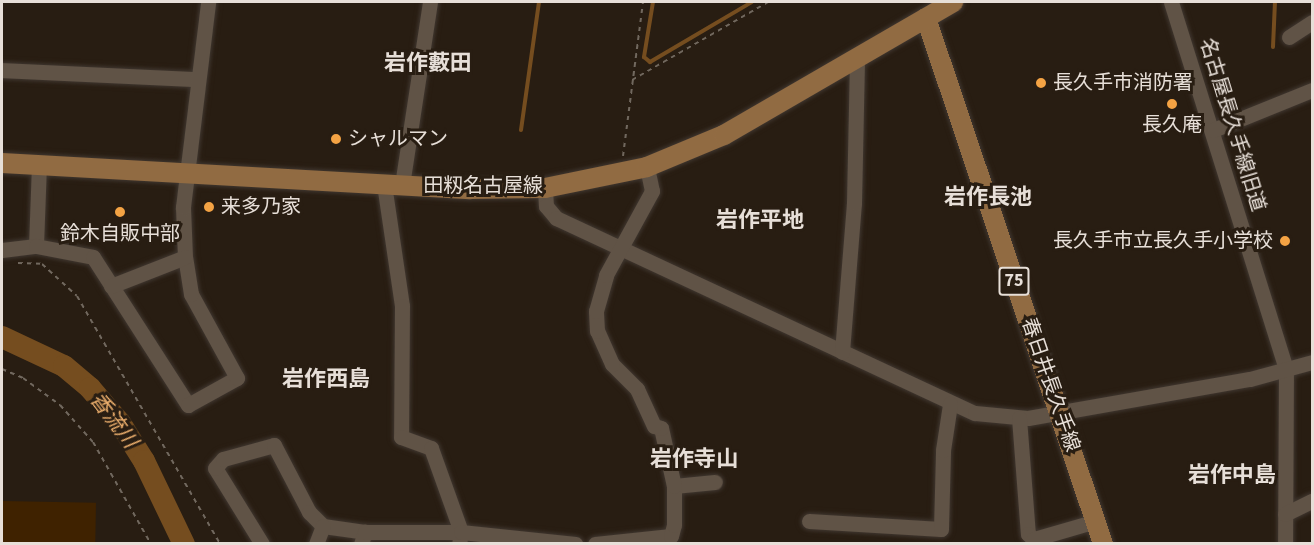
<!DOCTYPE html>
<meta charset="utf-8">
<style>
body{margin:0}
#map{position:relative;width:1314px;height:545px;overflow:hidden;background:#281d12;font-family:"Source Sans 3","Noto Sans JP",sans-serif}
div>[style]{position:absolute}
[style*='--x']{left:calc(var(--x)*1px);top:calc(var(--y)*1px);width:calc(var(--w)*1px);rotate:calc(var(--a)*1deg)}
.green>*{inset:0;background:#3f2200;transform-origin:0 0}
.stream>*{height:4px;margin:-2px;padding:0 2px;transform-origin:2px;border-radius:2px;background:#754d1f}
.river>*{height:22px;margin:-11px;padding:0 11px;transform-origin:11px;border-radius:11px;background:#754d1f}
.path>*{height:2px;margin-top:-1px;transform-origin:0;background:repeating-linear-gradient(90deg,#71685e 0 4.5px,transparent 0 9px)}
.roads{filter:drop-shadow(0 0 2px #403730) drop-shadow(0 0 2px #403730)}
.minor>*{height:15px;margin:-7.5px;padding:0 7.5px;transform-origin:7.5px;border-radius:7.5px;background:#605346}
.major>*{height:20px;margin:-10px;padding:0 10px;transform-origin:10px;border-radius:10px;background:#916b42}
.dots>*{width:16px;height:16px;translate:-50% -50%;box-sizing:border-box;border:3px solid #281d12;border-radius:50%}
span{translate:-50% -50%;white-space:nowrap;text-align:center;line-height:1.15;-webkit-text-stroke:6px #281d12;paint-order:stroke}
.shield-label span{padding:2px 4px;background:#281d12;border:2px solid;border-radius:4px;-webkit-text-stroke-width:0}
.shield-label{font-size:18px;color:#e7dfd8;font-weight:700}
.poi-label{font-size:20px;color:#e7dfd8}
.left{translate:0 -50%;text-align:left}
.right{translate:-100% -50%;text-align:right}
.street-label{font-size:20px;color:#e7dfd8}
.water-label{font-size:21px;color:#efb16e;font-style:italic}
.quarter-label{font-size:22px;color:#e7dfd8;font-weight:700}
.frame{position:absolute;inset:0;border:3px solid #e7dfd8;pointer-events:none}
</style>
<div id="map">
<div class="green">
<div style="left:2px;top:501px;width:94px;height:42px;rotate:1deg"></div>
</div>
<div class="stream">
<div style="--x:653;--y:2;--w:56;--a:99.3"></div>
<div style="--x:644;--y:57;--w:8;--a:40"></div>
<div style="--x:650;--y:62;--w:118;--a:-30.5"></div>
<div style="--x:1273;--y:47;--w:45;--a:-87.5"></div>
<div style="--x:521;--y:130;--w:129;--a:-82"></div>
</div>
<div class="river">
<div style="--x:2;--y:337;--w:68;--a:25.1"></div>
<div style="--x:64;--y:366;--w:34;--a:40"></div>
<div style="--x:90;--y:388;--w:46;--a:49.4"></div>
<div style="--x:120;--y:423;--w:45;--a:57.7"></div>
<div style="--x:144;--y:461;--w:92;--a:64.3"></div>
</div>
<div class="path">
<div style="--x:632;--y:80;--w:157;--a:-29.8"></div>
<div style="--x:623;--y:156;--w:155;--a:-82.6"></div>
<div style="--x:18;--y:263;--w:24;--a:2"></div>
<div style="--x:42;--y:264;--w:47;--a:42.4"></div>
<div style="--x:77;--y:296;--w:286;--a:60"></div>
<div style="--x:2;--y:369;--w:23;--a:23"></div>
<div style="--x:23;--y:378;--w:46;--a:36.1"></div>
<div style="--x:60;--y:405;--w:50;--a:48.3"></div>
<div style="--x:93;--y:442;--w:117;--a:60.4"></div>
</div>
<div class="roads">
<div class="minor">
<div style="--x:1171;--y:2;--w:385;--a:72.6"></div>
<div style="--x:1286;--y:369;--w:175;--a:90.3"></div>
<div style="--x:1289;--y:37;--w:27;--a:-33"></div>
<div style="--x:2;--y:70;--w:194;--a:2.7"></div>
<div style="--x:1213;--y:130;--w:107;--a:-22"></div>
<div style="--x:384;--y:184;--w:123;--a:81.6"></div>
<div style="--x:402;--y:306;--w:131;--a:90.4"></div>
<div style="--x:401;--y:437;--w:32;--a:20"></div>
<div style="--x:431;--y:448;--w:89;--a:70.3"></div>
<div style="--x:461;--y:532;--w:12;--a:99"></div>
<div style="--x:402;--y:185;--w:185;--a:-81.3"></div>
<div style="--x:545;--y:188;--w:18;--a:87"></div>
<div style="--x:546;--y:206;--w:16;--a:50"></div>
<div style="--x:556;--y:218;--w:462;--a:25"></div>
<div style="--x:975;--y:413;--w:53;--a:5.4"></div>
<div style="--x:1028;--y:418;--w:225;--a:-10"></div>
<div style="--x:1250;--y:379;--w:64;--a:-15.3"></div>
<div style="--x:36;--y:246;--w:82;--a:-87.9"></div>
<div style="--x:2;--y:250;--w:34;--a:-7"></div>
<div style="--x:36;--y:246;--w:58;--a:10.9"></div>
<div style="--x:93;--y:257;--w:176;--a:57.3"></div>
<div style="--x:188;--y:405;--w:56;--a:-28.9"></div>
<div style="--x:237;--y:378;--w:96;--a:-118.7"></div>
<div style="--x:191;--y:294;--w:37;--a:-99"></div>
<div style="--x:185;--y:257;--w:50;--a:-92.3"></div>
<div style="--x:183;--y:207;--w:207;--a:-83"></div>
<div style="--x:111;--y:286;--w:79;--a:-21.4"></div>
<div style="--x:842;--y:352;--w:149;--a:-85.4"></div>
<div style="--x:854;--y:203;--w:145;--a:-88.8"></div>
<div style="--x:1019;--y:418;--w:116;--a:85.6"></div>
<div style="--x:1028;--y:534;--w:8;--a:40"></div>
<div style="--x:1034;--y:539;--w:65;--a:-16.2"></div>
<div style="--x:674;--y:486;--w:41;--a:-5.6"></div>
<div style="--x:1285;--y:514;--w:30;--a:-26"></div>
<div style="--x:809;--y:521;--w:132;--a:3.5"></div>
<div style="--x:941;--y:529;--w:79;--a:-88.5"></div>
<div style="--x:943;--y:450;--w:47;--a:-81.3"></div>
<div style="--x:262;--y:544;--w:89;--a:-121.7"></div>
<div style="--x:215;--y:468;--w:12;--a:-48"></div>
<div style="--x:223;--y:459;--w:53;--a:-15.4"></div>
<div style="--x:274;--y:445;--w:76;--a:62.4"></div>
<div style="--x:309;--y:512;--w:20;--a:45"></div>
<div style="--x:323;--y:526;--w:42;--a:8.1"></div>
<div style="--x:316;--y:544;--w:19;--a:-69"></div>
<div style="--x:361;--y:544;--w:13;--a:-72"></div>
<div style="--x:365;--y:532;--w:96;--a:0"></div>
<div style="--x:461;--y:532;--w:115;--a:6"></div>
<div style="--x:595;--y:544;--w:76;--a:-6"></div>
<div style="--x:671;--y:536;--w:11;--a:-75"></div>
<div style="--x:674;--y:525;--w:39;--a:-90"></div>
<div style="--x:674;--y:486;--w:59;--a:-102.6"></div>
<div style="--x:661;--y:428;--w:7;--a:-164"></div>
<div style="--x:654;--y:426;--w:41;--a:-114.7"></div>
<div style="--x:637;--y:389;--w:35;--a:-135"></div>
<div style="--x:612;--y:364;--w:36;--a:-114"></div>
<div style="--x:597;--y:331;--w:20;--a:-93"></div>
<div style="--x:596;--y:311;--w:37;--a:-74"></div>
<div style="--x:606;--y:275;--w:96;--a:-61.3"></div>
<div style="--x:652;--y:191;--w:25;--a:-102"></div>
</div>
<div class="major">
<div style="--x:926;--y:18;--w:555;--a:71.4"></div>
<div style="--x:2;--y:163;--w:469;--a:3.2"></div>
<div style="--x:470;--y:189;--w:75;--a:-0.8"></div>
<div style="--x:545;--y:188;--w:104;--a:-11.6"></div>
<div style="--x:647;--y:167;--w:83;--a:-22.6"></div>
<div style="--x:724;--y:135;--w:265;--a:-30.1"></div>
</div>
</div>
<div class="dots">
<div style="left:1041px;top:83px;background:#f4a344"></div>
<div style="left:1172px;top:104px;background:#f4a344"></div>
<div style="left:336px;top:139px;background:#f4a344"></div>
<div style="left:209px;top:207px;background:#f4a344"></div>
<div style="left:120px;top:212px;background:#f4a344"></div>
<div style="left:1285px;top:241px;background:#f4a344"></div>
</div>
<div class="shield-label">
<span style="left:1014px;top:281px">75</span>
</div>
<div class="poi-label">
<span class="left" style="left:1053px;top:83px">長久手市消防署</span>
<span style="left:1172px;top:125px">長久庵</span>
<span class="left" style="left:348px;top:139px">シャルマン</span>
<span class="left" style="left:221px;top:207px">来多乃家</span>
<span style="left:120px;top:234px">鈴木自販中部</span>
<span class="right" style="left:1273px;top:241px">長久手市立長久手小学校</span>
</div>
<div class="street-label">
<span style="left:1232px;top:125px;rotate:73deg">名古屋長久手線旧道</span>
<span style="left:483px;top:186px">田籾名古屋線</span>
<span style="left:1050px;top:385px;rotate:71deg">春日井長久手線</span>
</div>
<div class="water-label">
<span style="left:114px;top:420px;rotate:53deg">香流川</span>
</div>
<div class="quarter-label">
<span style="left:428px;top:64px">岩作藪田</span>
<span style="left:988px;top:198px">岩作長池</span>
<span style="left:760px;top:221px">岩作平地</span>
<span style="left:326px;top:380px">岩作西島</span>
<span style="left:694px;top:460px">岩作寺山</span>
<span style="left:1232px;top:476px">岩作中島</span>
</div>
<div class="frame"></div>
</div>
